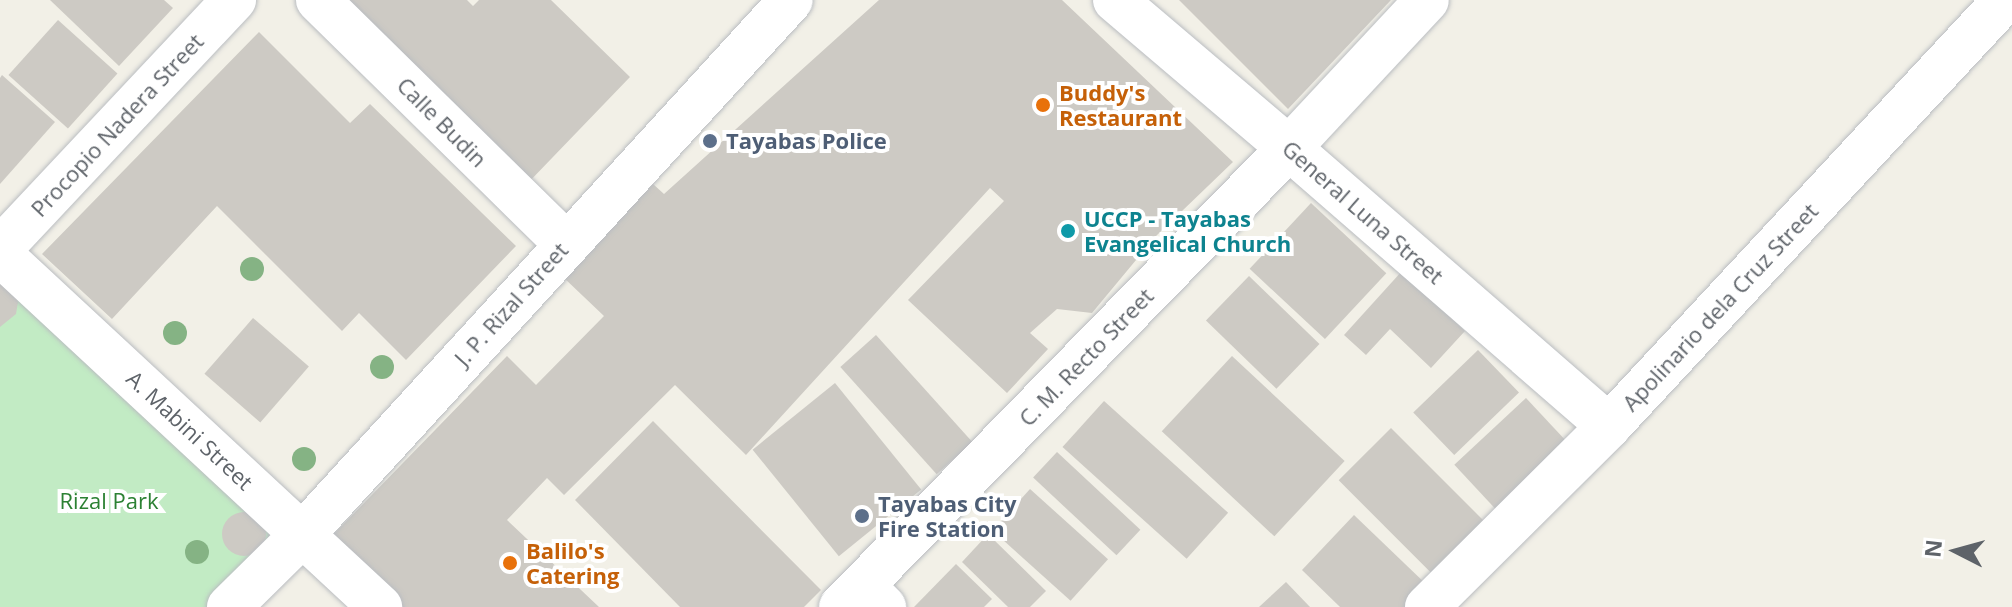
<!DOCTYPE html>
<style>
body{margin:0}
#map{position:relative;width:2012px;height:607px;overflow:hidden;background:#f2f0e7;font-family:"Open Sans",sans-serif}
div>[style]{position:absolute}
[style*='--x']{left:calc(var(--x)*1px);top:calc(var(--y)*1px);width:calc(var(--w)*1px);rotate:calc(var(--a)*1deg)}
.green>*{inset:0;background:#c2ebc4}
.building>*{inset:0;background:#cdcac4;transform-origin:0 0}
.round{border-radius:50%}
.roads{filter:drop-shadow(0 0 2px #babdc1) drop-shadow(0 0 2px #babdc1)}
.minor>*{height:44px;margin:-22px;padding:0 22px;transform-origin:22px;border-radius:22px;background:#fff}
.tertiary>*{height:44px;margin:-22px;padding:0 22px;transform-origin:22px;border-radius:22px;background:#fff}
.secondary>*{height:44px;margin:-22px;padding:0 22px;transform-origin:22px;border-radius:22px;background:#fff}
.trees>*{width:24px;height:24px;margin:-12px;border-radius:50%;background:#85b384}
.dots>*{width:22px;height:22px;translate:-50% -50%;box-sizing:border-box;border:4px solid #fff;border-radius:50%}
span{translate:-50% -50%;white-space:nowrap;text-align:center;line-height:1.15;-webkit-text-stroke:8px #fff;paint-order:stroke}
.food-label{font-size:22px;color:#c56008;font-weight:700}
.left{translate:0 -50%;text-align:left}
.street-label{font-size:22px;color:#5e6369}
.service-label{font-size:22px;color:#4e5e75;font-weight:700}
.culture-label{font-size:22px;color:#0d838f;font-weight:700}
.park-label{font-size:22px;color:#2c8133}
.north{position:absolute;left:1916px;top:511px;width:80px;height:80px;-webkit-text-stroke:6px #fff;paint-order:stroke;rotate:276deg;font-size:22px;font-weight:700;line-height:32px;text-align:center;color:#5e6369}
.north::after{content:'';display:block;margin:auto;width:28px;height:36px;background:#5e6369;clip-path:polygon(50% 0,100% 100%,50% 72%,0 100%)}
</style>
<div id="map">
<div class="green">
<div style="clip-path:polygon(0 254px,303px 534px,229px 607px,0 607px)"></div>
</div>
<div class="building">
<div style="clip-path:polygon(50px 0,164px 0,173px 8px,119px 66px)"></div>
<div style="clip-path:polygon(337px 0,467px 0,473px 6px,479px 0,551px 0,630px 77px,526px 185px)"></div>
<div style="clip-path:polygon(879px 0,1062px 0,1233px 162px,1156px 236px,1092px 313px,1057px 309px,1030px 333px,1048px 349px,1007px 393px,908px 300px,1004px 201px,990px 188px,746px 455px,675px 385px,564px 495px,547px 478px,507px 520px,599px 607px,402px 607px,329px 539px,507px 356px,536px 385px,604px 316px,563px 277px,653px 184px,664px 194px)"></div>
<div style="clip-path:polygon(1179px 0,1391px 0,1288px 109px)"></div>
<div style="left:58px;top:20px;width:80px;height:74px;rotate:42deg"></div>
<div style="clip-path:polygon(259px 32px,350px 123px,370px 104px,516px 246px,406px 360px,359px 313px,342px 331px,217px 206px,112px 319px,42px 254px)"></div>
<div style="clip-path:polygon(2px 75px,55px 122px,0 184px,0 78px)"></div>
<div style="left:1311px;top:203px;width:103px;height:90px;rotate:43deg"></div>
<div style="clip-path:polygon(1402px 271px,1465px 331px,1431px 368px,1390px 329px,1366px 355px,1344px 335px)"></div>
<div style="left:1249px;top:276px;width:98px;height:62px;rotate:44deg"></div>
<div style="clip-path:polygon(0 283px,14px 291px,18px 302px,16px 314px,0 327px)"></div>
<div style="left:253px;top:318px;width:74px;height:74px;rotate:41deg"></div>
<div style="left:876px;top:335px;width:144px;height:48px;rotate:48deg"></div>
<div style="left:1478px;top:350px;width:59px;height:90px;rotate:46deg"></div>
<div style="left:1232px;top:356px;width:154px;height:103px;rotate:43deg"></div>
<div style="left:835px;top:383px;width:137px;height:106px;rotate:51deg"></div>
<div style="left:1526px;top:398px;width:64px;height:98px;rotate:47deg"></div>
<div style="left:1104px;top:401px;width:167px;height:62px;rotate:42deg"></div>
<div style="clip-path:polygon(653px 421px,821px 590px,804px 607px,680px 607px,575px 500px)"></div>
<div style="left:1391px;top:428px;width:136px;height:74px;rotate:45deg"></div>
<div style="left:1057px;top:452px;width:114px;height:35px;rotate:43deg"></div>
<div style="left:1030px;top:489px;width:105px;height:56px;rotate:42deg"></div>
<div class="round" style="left:222px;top:512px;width:44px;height:44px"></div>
<div style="clip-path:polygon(1354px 515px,1428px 586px,1408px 607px,1340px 607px,1302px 570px)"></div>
<div style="clip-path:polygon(988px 534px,1046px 591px,1030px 607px,1008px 607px,962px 562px)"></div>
<div style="clip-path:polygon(956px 564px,992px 599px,984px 607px,914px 607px)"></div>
<div style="clip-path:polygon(1286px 582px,1310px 607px,1259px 607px)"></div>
</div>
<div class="roads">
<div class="minor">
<div style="--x:318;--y:0;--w:348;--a:44.5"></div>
<div style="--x:1289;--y:148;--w:424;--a:41"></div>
<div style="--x:0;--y:249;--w:342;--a:-46.8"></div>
<div style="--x:0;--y:254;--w:519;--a:42.89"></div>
<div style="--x:863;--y:586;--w:30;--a:45"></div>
<div style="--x:229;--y:607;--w:104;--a:-44.6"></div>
<div style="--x:303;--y:534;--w:723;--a:-47.58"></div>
<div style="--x:1427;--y:607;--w:257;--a:-44.8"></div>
<div style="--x:1609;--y:426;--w:582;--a:-47.09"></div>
</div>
<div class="tertiary">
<div style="--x:841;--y:607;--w:641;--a:-45.69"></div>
</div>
<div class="secondary">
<div style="--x:1115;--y:0;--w:228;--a:40.4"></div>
<div style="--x:1289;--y:148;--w:202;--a:-47"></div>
</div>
</div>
<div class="trees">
<div style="left:252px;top:269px"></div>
<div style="left:175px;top:333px"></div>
<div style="left:382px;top:367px"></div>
<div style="left:304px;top:459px"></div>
<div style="left:197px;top:552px"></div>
</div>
<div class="dots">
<div style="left:1043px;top:105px;background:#e8710a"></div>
<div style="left:710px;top:141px;background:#5c6f8a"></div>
<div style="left:1068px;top:231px;background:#0f9aa8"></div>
<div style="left:862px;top:516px;background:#5c6f8a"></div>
<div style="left:510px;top:563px;background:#e8710a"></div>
</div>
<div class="food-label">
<span class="left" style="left:1059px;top:105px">Buddy's<br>Restaurant</span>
<span class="left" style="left:526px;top:563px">Balilo's<br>Catering</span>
</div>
<div class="street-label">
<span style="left:442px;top:122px;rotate:45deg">Calle Budin</span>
<span style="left:117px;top:125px;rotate:-47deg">Procopio Nadera Street</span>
<span style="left:1363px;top:212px;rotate:41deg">General Luna Street</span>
<span style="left:511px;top:304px;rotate:-48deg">J. P. Rizal Street</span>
<span style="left:1720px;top:307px;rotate:-47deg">Apolinario dela Cruz Street</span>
<span style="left:1086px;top:357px;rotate:-46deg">C. M. Recto Street</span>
<span style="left:190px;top:430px;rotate:43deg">A. Mabini Street</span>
</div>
<div class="service-label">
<span class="left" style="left:726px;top:141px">Tayabas Police</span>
<span class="left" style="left:878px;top:516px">Tayabas City<br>Fire Station</span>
</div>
<div class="culture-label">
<span class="left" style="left:1084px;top:231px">UCCP - Tayabas<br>Evangelical Church</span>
</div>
<div class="park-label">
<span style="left:109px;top:501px">Rizal Park</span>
</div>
<div class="north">N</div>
</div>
